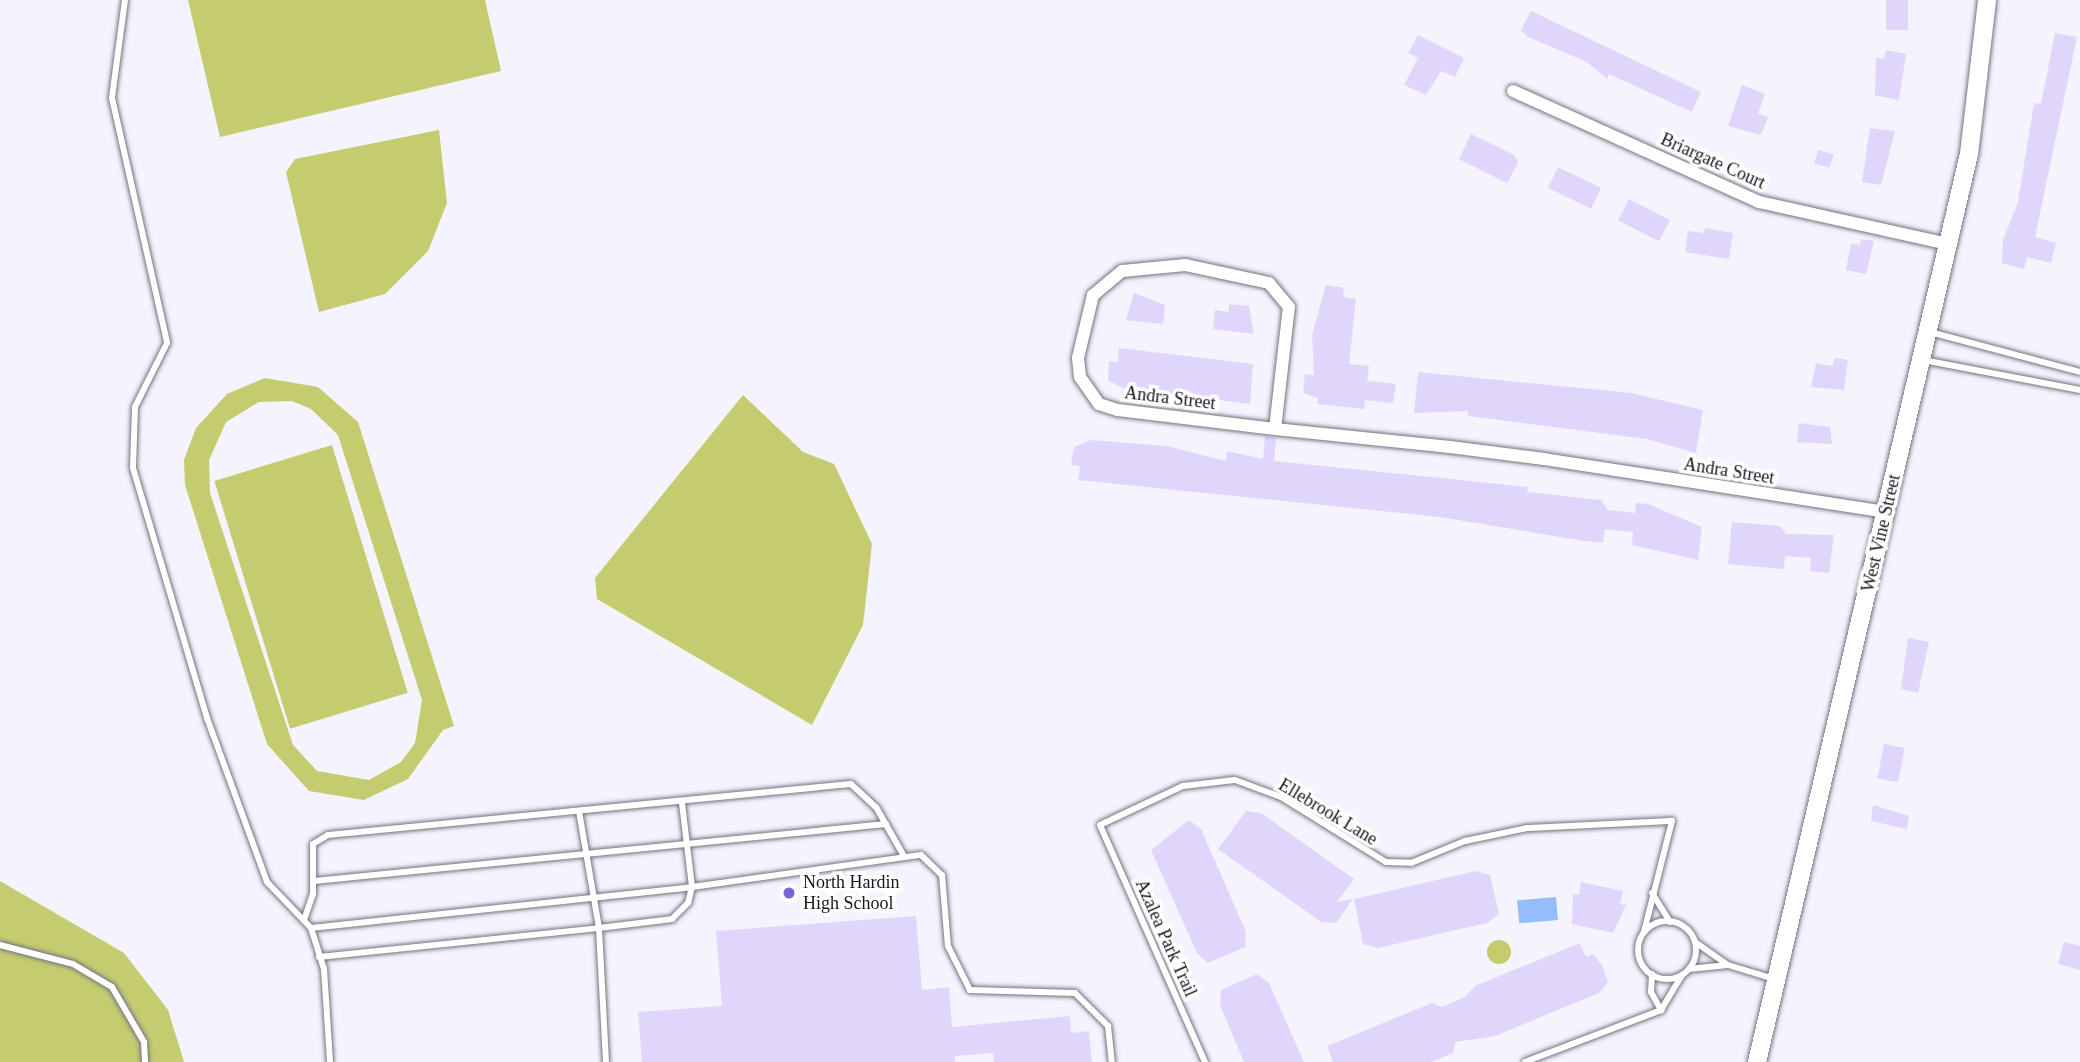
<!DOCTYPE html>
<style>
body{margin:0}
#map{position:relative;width:2080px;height:1062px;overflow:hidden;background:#f4f3fe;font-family:Georgia,serif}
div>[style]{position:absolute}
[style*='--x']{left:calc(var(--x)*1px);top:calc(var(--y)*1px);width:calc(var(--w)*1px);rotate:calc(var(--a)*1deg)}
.green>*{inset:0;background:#c5cc70;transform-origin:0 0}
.round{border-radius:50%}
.water>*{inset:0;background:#95bcfd;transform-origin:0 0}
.building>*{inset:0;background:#e0d6fb;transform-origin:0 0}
.roads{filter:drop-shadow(0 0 2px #757382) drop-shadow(0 0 2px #757382)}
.service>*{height:6px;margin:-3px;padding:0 3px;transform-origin:3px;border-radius:3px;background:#fff}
.service>.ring{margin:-3px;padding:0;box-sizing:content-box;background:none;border:6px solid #fff;border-radius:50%}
.minor>*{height:12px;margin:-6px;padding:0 6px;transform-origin:6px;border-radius:6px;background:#fff}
.secondary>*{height:18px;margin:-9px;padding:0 9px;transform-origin:9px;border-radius:9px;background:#fff}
.dots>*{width:19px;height:19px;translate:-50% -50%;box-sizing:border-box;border:4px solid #fff;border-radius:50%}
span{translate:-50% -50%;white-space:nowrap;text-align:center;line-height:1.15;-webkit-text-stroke:7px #fff;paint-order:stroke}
.street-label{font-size:18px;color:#17171c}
.poi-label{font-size:18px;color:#17171c}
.left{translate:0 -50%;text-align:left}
</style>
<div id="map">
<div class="green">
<div style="clip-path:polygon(188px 0,485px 0,501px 71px,220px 137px)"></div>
<div style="clip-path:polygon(439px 130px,447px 203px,428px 251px,385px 294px,319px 312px,286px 172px,295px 159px)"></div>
<div style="clip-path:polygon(evenodd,265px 378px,318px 387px,358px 422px,454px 726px,443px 730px,408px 779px,364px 800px,309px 791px,267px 744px,185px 485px,184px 460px,196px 428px,227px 394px,265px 378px,292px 401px,311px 409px,338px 435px,422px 700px,415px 743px,401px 762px,369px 780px,317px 771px,293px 745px,210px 493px,209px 460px,226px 422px,259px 402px,292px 401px)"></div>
<div style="clip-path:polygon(743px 395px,803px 452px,834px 464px,872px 544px,863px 625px,812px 725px,597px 599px,595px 578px)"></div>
<div style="left:332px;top:445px;width:259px;height:123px;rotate:73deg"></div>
<div style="clip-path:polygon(0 881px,124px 953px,168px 1010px,184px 1062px,0 1062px)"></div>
<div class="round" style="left:1487px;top:940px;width:24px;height:24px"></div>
</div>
<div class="water">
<div style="left:1556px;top:897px;width:23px;height:39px;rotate:85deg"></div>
</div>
<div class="building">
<div style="left:1886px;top:0;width:22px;height:30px"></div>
<div style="clip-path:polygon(1531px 11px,1701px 92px,1692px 112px,1609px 74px,1607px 79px,1587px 62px,1528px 37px,1521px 30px)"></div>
<div style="clip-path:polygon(2055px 33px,2077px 37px,2035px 237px,2056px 243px,2051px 263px,2027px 257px,2024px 269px,2002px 263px,2003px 240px,2018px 202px,2034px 103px,2041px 104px)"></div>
<div style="clip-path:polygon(1418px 35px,1464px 58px,1455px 77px,1441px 71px,1426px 95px,1404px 85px,1418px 58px,1408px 53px)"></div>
<div style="clip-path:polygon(1886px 50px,1906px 54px,1899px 100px,1875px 95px,1876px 57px,1884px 59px)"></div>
<div style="clip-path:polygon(1742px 85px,1765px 94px,1758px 114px,1768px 117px,1761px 135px,1728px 126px)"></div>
<div style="clip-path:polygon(1870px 128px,1895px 131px,1881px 185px,1862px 182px)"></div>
<div style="clip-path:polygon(1471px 134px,1514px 155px,1518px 162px,1507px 183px,1459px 159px)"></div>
<div style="left:1818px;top:150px;width:16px;height:14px;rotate:15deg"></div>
<div style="left:1558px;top:167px;width:48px;height:23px;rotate:26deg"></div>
<div style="left:1629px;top:199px;width:46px;height:24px;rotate:27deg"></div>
<div style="clip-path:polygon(1705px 228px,1733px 233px,1729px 259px,1685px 252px,1688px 231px,1704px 233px)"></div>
<div style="clip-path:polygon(1861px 239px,1874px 241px,1866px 274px,1846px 270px,1851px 243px,1860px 245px)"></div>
<div style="clip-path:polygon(1326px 285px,1344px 288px,1343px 297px,1356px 299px,1349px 364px,1369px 366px,1367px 381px,1396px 384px,1393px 403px,1365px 400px,1364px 409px,1317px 404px,1318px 398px,1303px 393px,1305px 374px,1314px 375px,1312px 335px)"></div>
<div style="clip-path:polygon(1134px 293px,1165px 305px,1163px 324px,1126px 320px)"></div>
<div style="clip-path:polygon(1229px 304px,1249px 306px,1254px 334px,1213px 329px,1215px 310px,1229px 312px)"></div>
<div style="clip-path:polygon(1119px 348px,1253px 364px,1250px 404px,1123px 388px,1108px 380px,1109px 361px,1118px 362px)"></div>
<div style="clip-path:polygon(1834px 358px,1848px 360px,1844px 390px,1811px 387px,1816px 363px,1833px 366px)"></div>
<div style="clip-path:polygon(1418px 372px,1631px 393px,1703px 410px,1696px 453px,1647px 439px,1468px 416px,1468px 411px,1414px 413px)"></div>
<div style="clip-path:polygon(1799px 423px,1830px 427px,1832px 444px,1797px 442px)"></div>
<div style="clip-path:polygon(1265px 437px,1276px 438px,1274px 461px,1528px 487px,1527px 492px,1601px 500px,1608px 510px,1635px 513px,1636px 503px,1648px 504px,1702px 527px,1698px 560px,1632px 545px,1633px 532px,1605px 529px,1603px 543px,1584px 541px,1440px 517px,1078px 480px,1080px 466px,1071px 465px,1074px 447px,1091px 440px,1167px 446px,1226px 461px,1227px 451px,1263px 459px)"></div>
<div style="clip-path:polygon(1732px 522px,1780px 526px,1786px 534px,1834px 535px,1829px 573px,1810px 571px,1811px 558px,1785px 556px,1784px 569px,1728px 564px)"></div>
<div style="clip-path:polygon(1908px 638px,1929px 642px,1918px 693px,1901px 689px)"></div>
<div style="left:1884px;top:744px;width:21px;height:35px;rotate:11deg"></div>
<div style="clip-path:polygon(1873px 805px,1909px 816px,1907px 829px,1871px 821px)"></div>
<div style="clip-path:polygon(1246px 811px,1261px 813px,1354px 879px,1337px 902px,1353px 899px,1336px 923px,1321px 922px,1218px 849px)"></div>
<div style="clip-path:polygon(1189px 820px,1201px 829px,1246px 932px,1245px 947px,1208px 963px,1197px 953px,1151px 850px)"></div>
<div style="clip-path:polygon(1476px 871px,1490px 875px,1499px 914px,1487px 923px,1378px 948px,1363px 944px,1354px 899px)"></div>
<div style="clip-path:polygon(1581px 882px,1623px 891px,1620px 904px,1626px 905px,1613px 933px,1572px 924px,1573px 894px,1579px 895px)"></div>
<div style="clip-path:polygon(916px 916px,922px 990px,949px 987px,952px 1027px,1070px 1016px,1071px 1033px,1089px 1031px,1092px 1062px,994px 1062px,993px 1053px,955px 1056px,955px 1062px,642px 1062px,638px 1012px,722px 1006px,716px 931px)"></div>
<div style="clip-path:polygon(2064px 942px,2080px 946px,2080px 970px,2058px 964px)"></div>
<div style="clip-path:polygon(1580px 943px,1586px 957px,1593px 954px,1602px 965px,1608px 982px,1599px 993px,1495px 1036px,1456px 1042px,1453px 1053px,1431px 1062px,1333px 1062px,1327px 1046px,1432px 1003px,1442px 1007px,1465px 997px,1475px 986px)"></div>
<div style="clip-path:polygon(1257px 974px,1269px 983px,1304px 1062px,1244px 1062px,1220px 1005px,1221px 990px)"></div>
</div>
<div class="roads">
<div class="service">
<div style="--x:125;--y:0;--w:99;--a:97.6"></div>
<div style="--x:112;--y:98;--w:251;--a:77.3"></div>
<div style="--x:167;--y:343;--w:72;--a:116.6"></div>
<div style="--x:135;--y:407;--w:61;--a:91.9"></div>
<div style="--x:133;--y:468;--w:261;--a:73.5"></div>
<div style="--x:207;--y:718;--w:175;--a:69.9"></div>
<div style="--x:267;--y:882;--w:64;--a:46.3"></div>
<div style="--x:311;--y:928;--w:43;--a:72.4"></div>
<div style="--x:324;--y:969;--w:93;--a:86.3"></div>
<div style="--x:1930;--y:332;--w:155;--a:14.9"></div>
<div style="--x:1923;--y:360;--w:160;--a:10.8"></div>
<div style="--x:314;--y:881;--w:575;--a:-5.69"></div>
<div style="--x:1652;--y:893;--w:34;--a:58"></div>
<div style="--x:304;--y:920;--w:28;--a:-71"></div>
<div style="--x:313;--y:894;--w:50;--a:-90"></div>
<div style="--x:313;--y:844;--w:17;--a:-31"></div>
<div style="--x:328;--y:835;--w:525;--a:-5.57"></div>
<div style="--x:851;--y:784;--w:34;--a:43"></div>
<div style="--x:876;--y:807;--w:56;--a:60.3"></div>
<div class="ring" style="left:1638px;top:921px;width:52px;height:52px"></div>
<div style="--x:311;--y:928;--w:383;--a:-6.1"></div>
<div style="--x:692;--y:887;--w:85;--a:-96.8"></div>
<div style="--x:1695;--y:942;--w:40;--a:34.9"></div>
<div style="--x:1728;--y:965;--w:48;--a:16.9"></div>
<div style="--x:0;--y:945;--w:75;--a:14.6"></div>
<div style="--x:73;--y:964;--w:45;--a:30.5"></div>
<div style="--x:112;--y:987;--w:64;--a:59.8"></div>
<div style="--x:144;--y:1042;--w:20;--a:87"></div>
<div style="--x:319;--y:957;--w:281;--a:-5.9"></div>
<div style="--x:599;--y:928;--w:119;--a:-99.7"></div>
<div style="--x:1689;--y:969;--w:39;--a:-6"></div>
<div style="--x:1652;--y:974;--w:18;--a:93"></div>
<div style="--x:1651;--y:992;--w:21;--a:61"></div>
<div style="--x:1661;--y:1010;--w:41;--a:-59"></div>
<div style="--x:606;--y:1062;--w:134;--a:-93"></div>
<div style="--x:599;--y:928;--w:74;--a:-7"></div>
<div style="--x:672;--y:919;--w:23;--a:-45"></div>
<div style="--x:688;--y:903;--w:16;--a:-76"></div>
<div style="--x:692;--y:887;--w:231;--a:-8"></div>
<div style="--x:921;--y:855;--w:29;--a:44"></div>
<div style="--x:942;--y:875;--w:71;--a:85.2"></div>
<div style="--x:948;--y:946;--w:49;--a:63.4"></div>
<div style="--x:970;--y:990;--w:105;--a:1.6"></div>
<div style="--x:1075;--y:993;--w:47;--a:45"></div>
<div style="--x:1108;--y:1026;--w:36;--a:84"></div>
<div style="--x:1205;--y:1062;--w:259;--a:-113.9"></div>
<div style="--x:1100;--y:825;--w:92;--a:-25.2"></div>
<div style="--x:1183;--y:786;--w:52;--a:-6.6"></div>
<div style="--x:1235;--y:780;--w:49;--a:20.3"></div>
<div style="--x:1281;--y:797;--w:123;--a:31.8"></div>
<div style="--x:1386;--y:862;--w:25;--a:2"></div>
<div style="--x:1411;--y:863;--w:58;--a:-22.2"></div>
<div style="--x:1465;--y:841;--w:63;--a:-11.8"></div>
<div style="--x:1527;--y:828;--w:145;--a:-2.8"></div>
<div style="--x:1672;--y:821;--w:114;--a:104.2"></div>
<div style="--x:1525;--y:1062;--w:146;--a:-20.9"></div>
</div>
<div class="minor">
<div style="--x:1513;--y:91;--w:270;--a:24.3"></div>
<div style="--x:1759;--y:202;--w:194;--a:12.5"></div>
<div style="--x:1275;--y:429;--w:123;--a:-83.5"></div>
<div style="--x:1289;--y:307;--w:31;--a:-130"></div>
<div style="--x:1269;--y:283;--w:86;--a:-167.9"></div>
<div style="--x:1185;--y:265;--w:63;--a:174.6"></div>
<div style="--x:1122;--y:271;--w:38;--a:140"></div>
<div style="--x:1093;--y:295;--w:65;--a:103.4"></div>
<div style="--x:1078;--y:358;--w:19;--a:84"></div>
<div style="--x:1080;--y:377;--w:33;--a:55"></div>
<div style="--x:1099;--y:404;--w:20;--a:18"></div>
<div style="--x:1118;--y:410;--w:158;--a:6.9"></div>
<div style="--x:1275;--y:429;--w:176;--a:5.9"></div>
<div style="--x:1450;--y:447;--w:95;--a:7.3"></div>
<div style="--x:1544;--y:459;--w:346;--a:8.8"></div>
</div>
<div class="secondary">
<div style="--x:1757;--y:1062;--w:932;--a:-76.86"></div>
<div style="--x:1969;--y:154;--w:155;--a:-83.3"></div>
</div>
</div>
<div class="dots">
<div style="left:789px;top:893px;background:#7a61db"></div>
</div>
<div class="street-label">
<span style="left:1713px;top:161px;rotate:24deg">Briargate Court</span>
<span style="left:1170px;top:398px;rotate:7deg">Andra Street</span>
<span style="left:1729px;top:471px;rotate:9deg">Andra Street</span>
<span style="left:1881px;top:533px;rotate:-77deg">West Vine Street</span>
<span style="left:1328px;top:812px;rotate:31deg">Ellebrook Lane</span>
<span style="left:1166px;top:938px;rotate:66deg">Azalea Park Trail</span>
</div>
<div class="poi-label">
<span class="left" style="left:803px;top:893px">North Hardin<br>High School</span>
</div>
</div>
